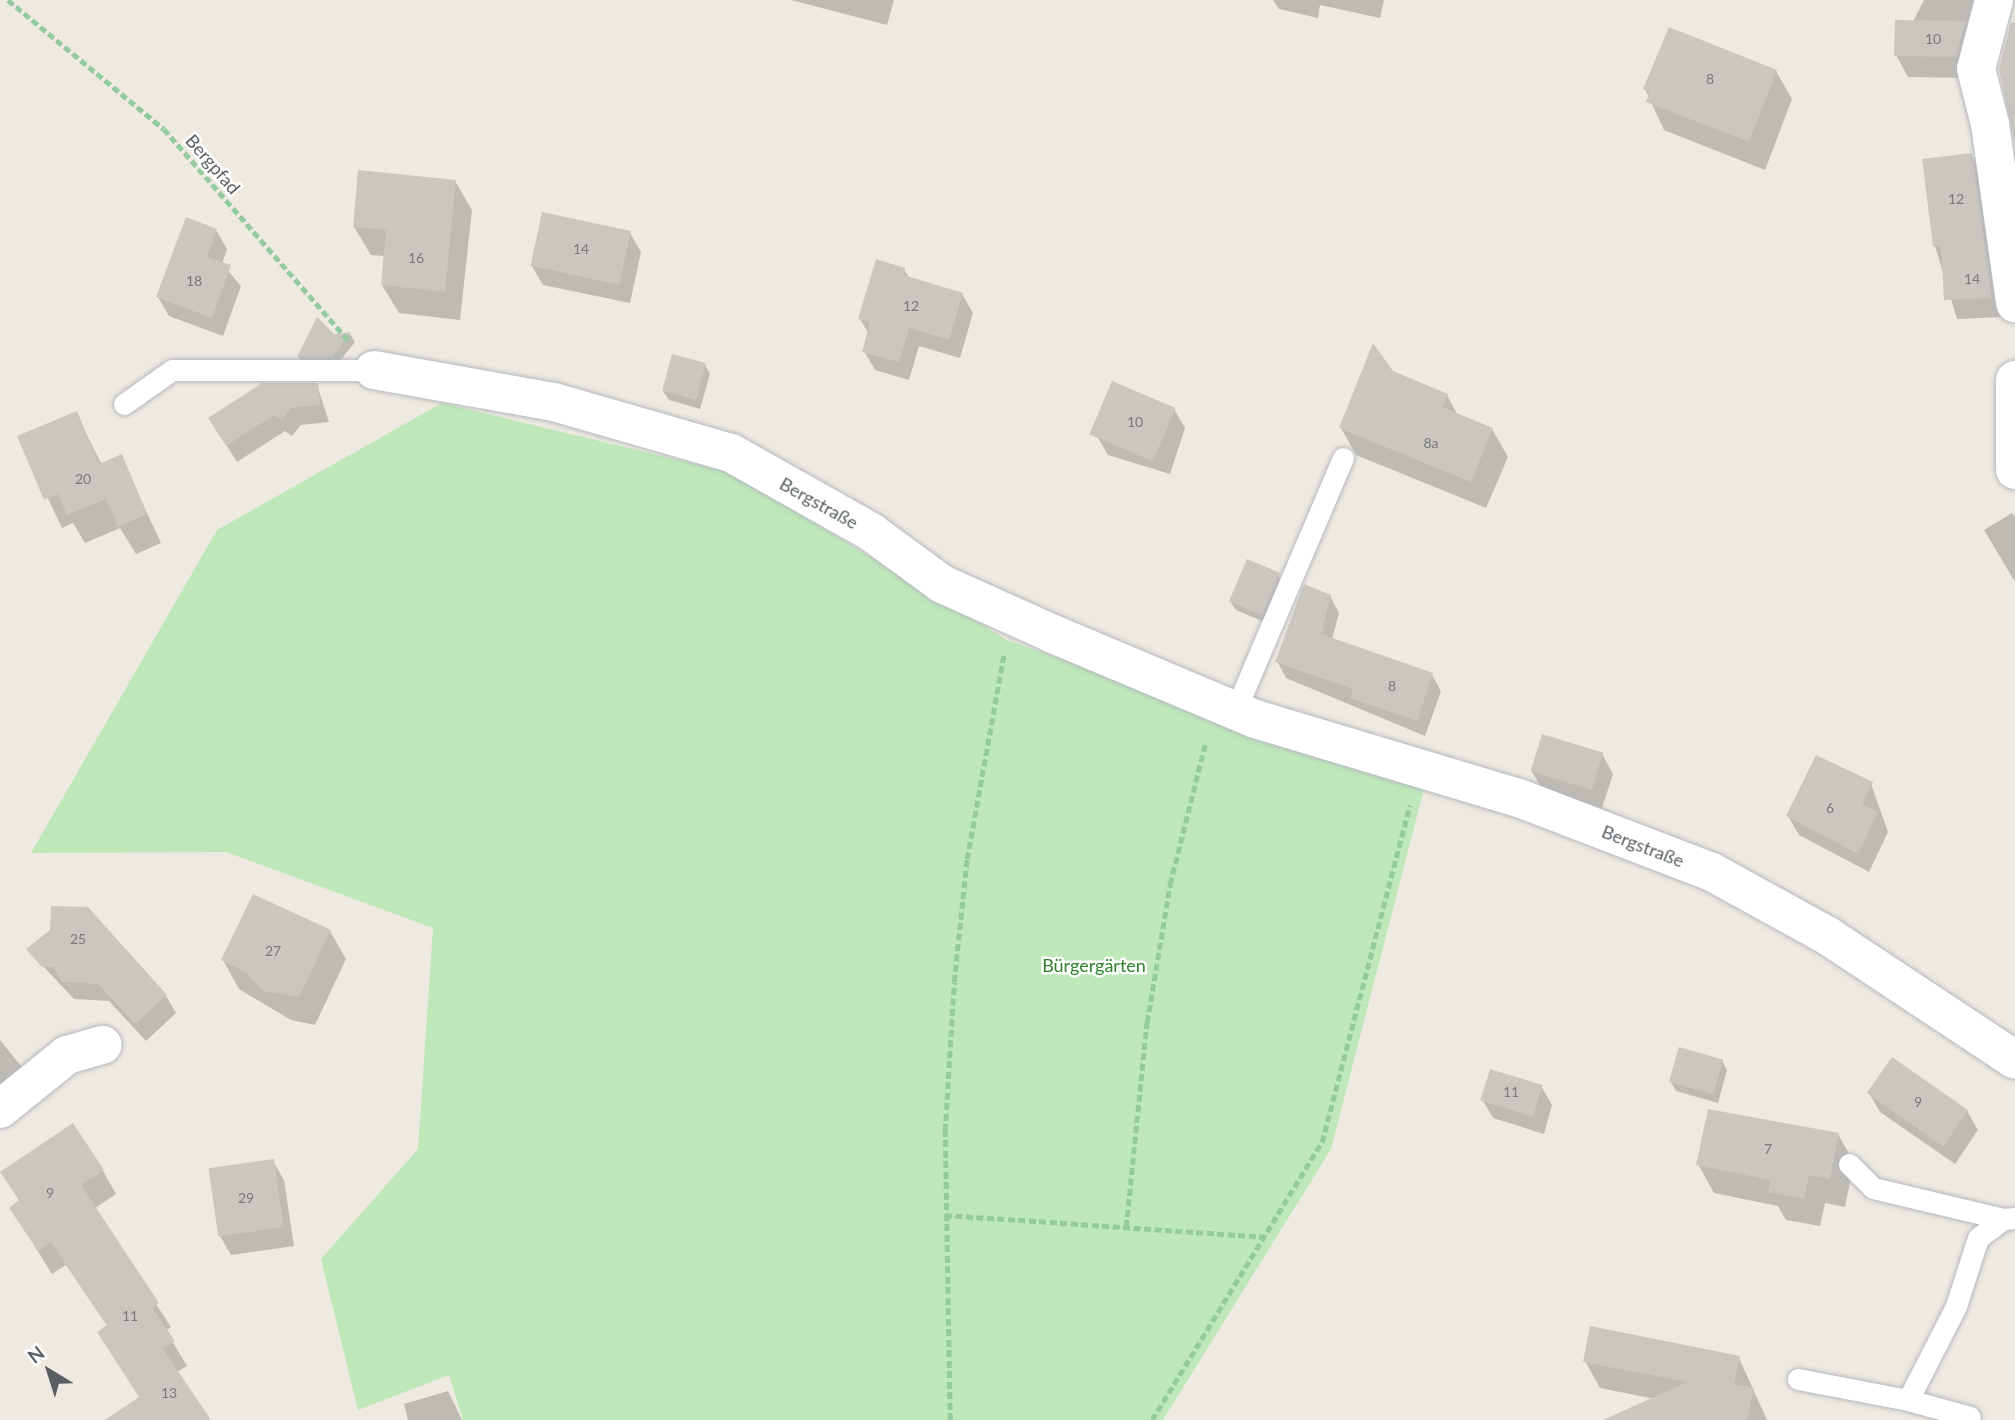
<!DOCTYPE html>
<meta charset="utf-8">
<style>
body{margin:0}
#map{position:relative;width:2015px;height:1420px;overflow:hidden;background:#eeeae1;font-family:Lato,sans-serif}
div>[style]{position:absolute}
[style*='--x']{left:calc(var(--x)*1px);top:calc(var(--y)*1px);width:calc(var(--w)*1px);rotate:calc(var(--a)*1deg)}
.green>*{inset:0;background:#bee8ba}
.shadow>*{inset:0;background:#0003}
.building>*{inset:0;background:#cbc7c0;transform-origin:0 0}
.path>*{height:4.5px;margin-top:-2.25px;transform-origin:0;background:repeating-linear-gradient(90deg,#93ca9e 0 7px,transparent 0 10.5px)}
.roads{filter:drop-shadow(0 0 2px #b4b8bd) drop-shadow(0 0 2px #b4b8bd)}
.lane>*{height:21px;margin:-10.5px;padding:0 10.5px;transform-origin:10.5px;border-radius:10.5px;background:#fff}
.street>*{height:38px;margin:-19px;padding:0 19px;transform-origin:19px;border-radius:19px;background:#fff}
span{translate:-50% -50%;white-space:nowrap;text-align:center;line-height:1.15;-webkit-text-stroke:5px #fff;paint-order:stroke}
.number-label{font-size:14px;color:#76797a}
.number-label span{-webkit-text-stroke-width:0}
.street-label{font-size:18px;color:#595f63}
.park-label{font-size:18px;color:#2e822b}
.north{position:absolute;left:14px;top:1336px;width:70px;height:70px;-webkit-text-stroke:5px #fff;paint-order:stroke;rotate:322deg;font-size:19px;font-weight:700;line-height:28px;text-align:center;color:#595f63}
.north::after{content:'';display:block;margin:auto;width:24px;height:32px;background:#595f63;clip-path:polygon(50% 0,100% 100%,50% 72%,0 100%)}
</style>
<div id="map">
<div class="green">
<div style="clip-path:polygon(442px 403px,733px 473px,1007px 640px,1425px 785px,1331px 1149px,1163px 1420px,463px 1420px,449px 1375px,358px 1410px,321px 1259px,418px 1149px,433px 928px,226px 852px,31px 853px,217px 530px)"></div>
</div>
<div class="shadow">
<div style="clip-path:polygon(791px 0,894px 0,887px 25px)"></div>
<div style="clip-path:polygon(1273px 0,1384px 0,1380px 18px,1320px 5px,1318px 18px,1279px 9px)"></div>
<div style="clip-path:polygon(1924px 0,2001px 0,1968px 78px,1908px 77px,1896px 55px)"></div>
<div style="clip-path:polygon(1776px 71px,1792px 99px,1765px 170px,1664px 130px,1645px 89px)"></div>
<div style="clip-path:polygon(1971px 155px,1982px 174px,2002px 317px,1957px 319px,1935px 246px)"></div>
<div style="clip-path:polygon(455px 181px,472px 210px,460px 320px,399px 313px,382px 285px,385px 256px,371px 255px,354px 227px)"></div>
<div style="clip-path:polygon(216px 230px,227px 249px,222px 264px,241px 286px,223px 336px,169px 316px,158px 297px)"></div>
<div style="clip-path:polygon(630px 233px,641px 252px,630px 303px,543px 285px,532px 266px)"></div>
<div style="clip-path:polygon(904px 269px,910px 279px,962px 294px,973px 313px,960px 358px,919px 346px,909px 380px,875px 370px,864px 351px,869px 334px,860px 319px)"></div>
<div style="clip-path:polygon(350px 334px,355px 342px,339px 362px,304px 365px,299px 357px,333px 336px)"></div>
<div style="clip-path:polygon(705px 365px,710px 374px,700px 409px,669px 400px,663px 391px)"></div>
<div style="clip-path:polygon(1392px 373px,1447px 395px,1458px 416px,1492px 429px,1508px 457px,1486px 508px,1356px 455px,1341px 428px)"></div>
<div style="clip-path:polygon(317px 385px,329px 422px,301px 425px,292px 436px,285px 431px,237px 462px,220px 435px)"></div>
<div style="clip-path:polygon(1174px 409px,1185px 428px,1170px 474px,1108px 455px,1097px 436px)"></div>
<div style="clip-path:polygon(76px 413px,102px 465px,121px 457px,161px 543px,136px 554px,120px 528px,85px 543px,73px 523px,62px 528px,19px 437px)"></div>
<div style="clip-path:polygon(2012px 513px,2015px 517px,2015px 582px,1984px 530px)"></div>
<div style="clip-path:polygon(1278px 575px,1284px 584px,1267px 623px,1236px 610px,1230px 601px)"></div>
<div style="clip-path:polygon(1330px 596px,1339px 613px,1332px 639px,1432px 675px,1441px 691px,1425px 736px,1286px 678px,1277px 661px)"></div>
<div style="clip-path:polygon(1602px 754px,1613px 774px,1602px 808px,1542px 789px,1531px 770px)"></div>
<div style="clip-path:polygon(1871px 784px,1888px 832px,1869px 872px,1799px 835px,1788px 816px)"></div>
<div style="clip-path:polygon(330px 931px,346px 959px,315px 1025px,291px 1020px,239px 989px,223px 960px)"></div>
<div style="clip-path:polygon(28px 950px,166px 996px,176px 1013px,146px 1041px,109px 1001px,74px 999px)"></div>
<div style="clip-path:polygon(0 1040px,25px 1071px,0 1093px)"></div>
<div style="clip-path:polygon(1722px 1061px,1727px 1070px,1718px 1103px,1676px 1091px,1671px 1082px)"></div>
<div style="clip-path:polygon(1541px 1086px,1552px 1105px,1544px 1134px,1493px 1118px,1482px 1099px)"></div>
<div style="clip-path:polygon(1869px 1093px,1967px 1111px,1978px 1130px,1955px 1164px,1880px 1112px)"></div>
<div style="clip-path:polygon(1838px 1134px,1854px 1163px,1845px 1207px,1825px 1203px,1820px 1226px,1786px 1220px,1778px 1206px,1714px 1193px,1698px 1164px)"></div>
<div style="clip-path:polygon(273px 1161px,284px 1180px,294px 1246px,231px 1255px,220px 1236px,211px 1170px)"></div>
<div style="clip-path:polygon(103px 1171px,116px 1194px,94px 1209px,171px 1327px,166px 1331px,187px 1366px,177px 1372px,209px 1420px,118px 1420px,140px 1398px,99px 1333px,108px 1327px,66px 1265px,52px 1274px,11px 1208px,20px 1202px,3px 1173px)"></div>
<div style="clip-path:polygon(1739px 1358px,1767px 1420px,1607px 1420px,1655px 1399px,1600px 1388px,1585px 1361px)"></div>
<div style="clip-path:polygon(448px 1391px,462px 1420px,408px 1420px,404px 1404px)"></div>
</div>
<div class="building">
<div style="clip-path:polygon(1895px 20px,1966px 21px,1956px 57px,1894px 56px)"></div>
<div style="clip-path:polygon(2011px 22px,2015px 23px,2015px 145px,1999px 69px)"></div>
<div style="clip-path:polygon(1669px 27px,1777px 70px,1749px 142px,1646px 102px,1650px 92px,1643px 89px)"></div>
<div style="clip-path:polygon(1972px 153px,1992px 298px,1944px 300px,1941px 246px,1933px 247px,1922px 159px)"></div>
<div style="clip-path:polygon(358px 170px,456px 180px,445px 292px,381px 285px,386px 230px,353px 227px)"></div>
<div style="left:542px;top:212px;width:91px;height:55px;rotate:12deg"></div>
<div style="clip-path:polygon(186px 217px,217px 229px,207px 257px,231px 265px,212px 318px,156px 297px)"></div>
<div style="clip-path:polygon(876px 259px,905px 268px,904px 275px,963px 293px,949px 340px,909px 328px,899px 362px,862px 352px,870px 322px,858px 319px)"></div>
<div style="clip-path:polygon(317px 317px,334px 334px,351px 332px,332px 357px,297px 357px)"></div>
<div style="clip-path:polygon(1373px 343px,1393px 371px,1448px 394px,1442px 407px,1493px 428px,1471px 482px,1339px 428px)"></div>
<div style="left:672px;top:354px;width:35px;height:38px;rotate:15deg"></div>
<div style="left:1112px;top:381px;width:69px;height:58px;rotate:23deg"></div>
<div style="clip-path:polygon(262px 383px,318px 383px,320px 405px,291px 408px,282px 420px,274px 415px,226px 446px,208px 418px)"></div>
<div style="clip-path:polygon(77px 411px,99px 464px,122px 454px,147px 514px,118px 527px,106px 499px,67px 515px,58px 494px,44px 500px,17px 436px)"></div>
<div style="left:1247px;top:559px;width:36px;height:46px;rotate:23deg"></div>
<div style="clip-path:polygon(1304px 584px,1331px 595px,1321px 634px,1433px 673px,1417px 721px,1350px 698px,1353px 689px,1275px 662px)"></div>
<div style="left:1542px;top:734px;width:64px;height:39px;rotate:17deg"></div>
<div style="clip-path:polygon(1816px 755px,1873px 782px,1862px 804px,1878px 812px,1858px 854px,1786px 816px)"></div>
<div style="clip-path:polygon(253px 894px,331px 930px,299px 997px,264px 991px,245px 972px,221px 960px)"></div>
<div style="clip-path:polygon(51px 906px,88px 907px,167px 995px,135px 1024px,98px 984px,62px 982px,53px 967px,42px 967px,26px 949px,50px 930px)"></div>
<div style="left:1679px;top:1047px;width:46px;height:36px;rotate:16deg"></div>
<div style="left:1892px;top:1057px;width:93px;height:44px;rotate:35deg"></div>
<div style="left:1490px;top:1069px;width:55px;height:33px;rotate:17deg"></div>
<div style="clip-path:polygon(1708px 1109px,1839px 1133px,1830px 1179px,1809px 1175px,1804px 1199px,1768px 1192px,1771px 1180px,1696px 1165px)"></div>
<div style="clip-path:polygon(73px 1123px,104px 1170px,81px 1185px,159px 1303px,152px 1308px,175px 1341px,163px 1349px,211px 1420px,105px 1420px,139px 1397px,97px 1332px,107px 1325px,51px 1242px,38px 1251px,9px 1208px,19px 1200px,0 1172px)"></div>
<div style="left:274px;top:1159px;width:69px;height:66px;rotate:82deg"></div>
<div style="clip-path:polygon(1590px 1326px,1740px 1356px,1734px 1384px,1754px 1388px,1747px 1420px,1603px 1420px,1687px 1382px,1583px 1362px)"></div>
</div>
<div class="path">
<div style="--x:8;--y:0;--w:202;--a:39.6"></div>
<div style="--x:164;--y:129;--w:280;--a:48.9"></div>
<div style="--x:945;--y:1215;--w:323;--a:3.9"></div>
<div style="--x:1126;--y:1227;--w:206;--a:-84.2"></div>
<div style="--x:1147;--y:1022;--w:140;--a:-80.5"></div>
<div style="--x:1170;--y:884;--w:147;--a:-75.9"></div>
<div style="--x:950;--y:1420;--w:289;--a:-91"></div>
<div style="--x:945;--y:1131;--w:149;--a:-86.5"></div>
<div style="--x:954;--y:982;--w:124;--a:-84"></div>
<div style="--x:967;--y:859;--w:208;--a:-79.8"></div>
<div style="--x:1152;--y:1420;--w:326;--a:-58.6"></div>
<div style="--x:1322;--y:1142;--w:348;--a:-75.4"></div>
</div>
<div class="roads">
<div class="lane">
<div style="--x:124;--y:404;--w:59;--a:-35.3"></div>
<div style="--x:172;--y:370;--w:202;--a:0"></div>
<div style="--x:1235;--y:711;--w:275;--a:-66.9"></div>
<div style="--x:1849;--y:1164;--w:34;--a:45"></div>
<div style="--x:1873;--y:1188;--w:134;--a:13.4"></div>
<div style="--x:1798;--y:1379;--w:112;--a:10.8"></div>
<div style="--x:1908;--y:1400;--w:106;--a:-62.9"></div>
<div style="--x:1956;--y:1306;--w:71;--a:-72.1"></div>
<div style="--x:1978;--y:1238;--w:31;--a:-37"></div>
<div style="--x:2003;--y:1219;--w:12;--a:-5"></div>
<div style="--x:1908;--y:1400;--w:64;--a:15.3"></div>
</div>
<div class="street">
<div style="--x:1994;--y:0;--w:71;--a:104.6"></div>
<div style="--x:1976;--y:69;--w:57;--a:75.7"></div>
<div style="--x:1990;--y:124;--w:181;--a:82"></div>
<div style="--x:374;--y:370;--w:183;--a:10.1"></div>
<div style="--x:554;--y:402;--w:184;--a:16.1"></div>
<div style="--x:731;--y:453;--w:161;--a:29.4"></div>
<div style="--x:871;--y:532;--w:88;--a:36.2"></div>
<div style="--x:942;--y:584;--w:122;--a:24.2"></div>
<div style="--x:1053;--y:634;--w:219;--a:22.8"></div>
<div style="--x:1255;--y:719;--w:276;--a:16.7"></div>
<div style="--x:1519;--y:798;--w:207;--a:21"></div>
<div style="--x:1712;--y:872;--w:132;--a:28.9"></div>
<div style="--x:1828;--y:936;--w:224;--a:33.5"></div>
<div style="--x:2015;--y:380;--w:90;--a:90"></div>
<div style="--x:0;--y:1109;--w:86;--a:-38.9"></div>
<div style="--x:67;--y:1055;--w:37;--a:-16"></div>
</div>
</div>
<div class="number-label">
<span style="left:1933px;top:39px">10</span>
<span style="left:1710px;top:79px">8</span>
<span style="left:1956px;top:199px">12</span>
<span style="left:581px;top:249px">14</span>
<span style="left:416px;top:258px">16</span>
<span style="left:1972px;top:279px">14</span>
<span style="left:194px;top:281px">18</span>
<span style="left:911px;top:306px">12</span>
<span style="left:1135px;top:422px">10</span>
<span style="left:1431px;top:443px">8a</span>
<span style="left:83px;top:479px">20</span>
<span style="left:1392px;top:686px">8</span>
<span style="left:1830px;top:808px">6</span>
<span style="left:78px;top:939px">25</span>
<span style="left:273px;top:951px">27</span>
<span style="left:1511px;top:1092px">11</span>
<span style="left:1918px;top:1102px">9</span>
<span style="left:1768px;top:1149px">7</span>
<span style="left:50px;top:1193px">9</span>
<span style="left:246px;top:1198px">29</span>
<span style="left:130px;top:1316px">11</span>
<span style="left:169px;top:1393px">13</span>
</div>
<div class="street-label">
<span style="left:213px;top:164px;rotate:49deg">Bergpfad</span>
<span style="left:819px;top:503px;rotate:29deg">Bergstraße</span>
<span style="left:1643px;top:846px;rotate:21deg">Bergstraße</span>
</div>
<div class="park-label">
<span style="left:1094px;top:965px">Bürgergärten</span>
</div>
<div class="north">N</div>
</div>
